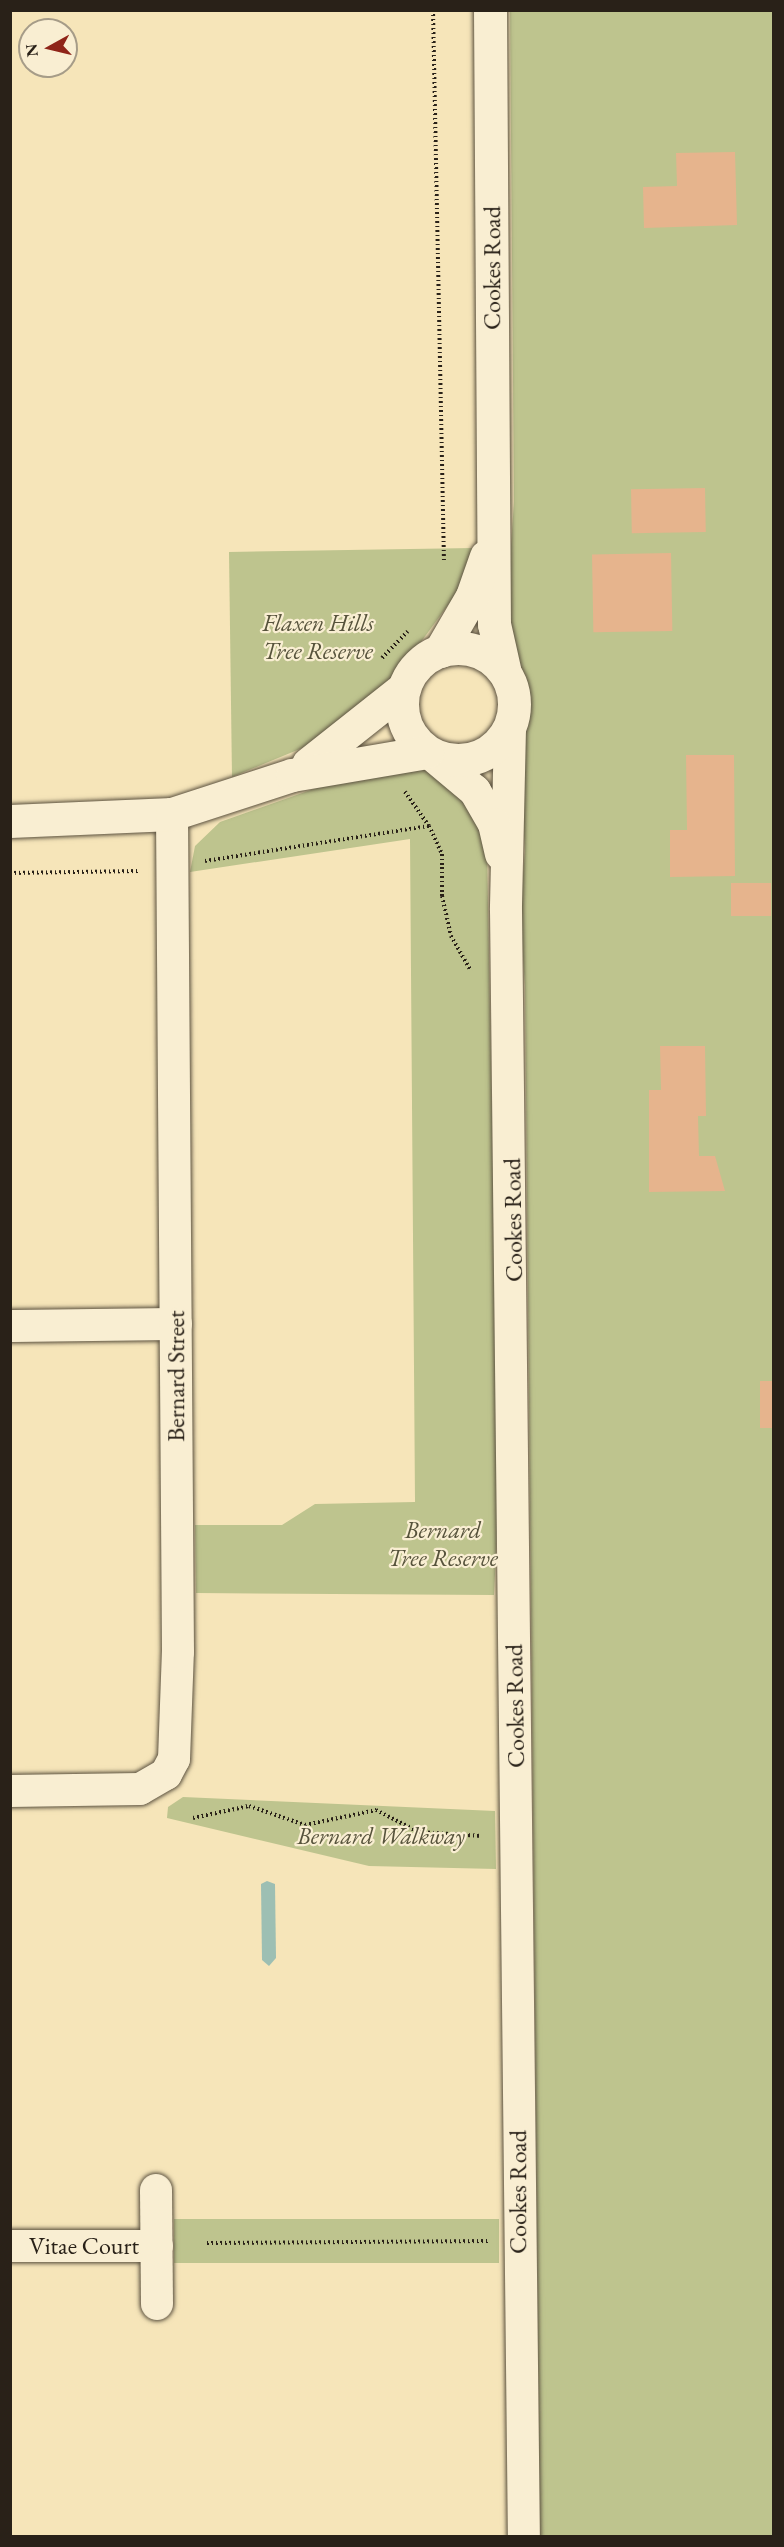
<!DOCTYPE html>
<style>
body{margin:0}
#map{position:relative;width:784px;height:2547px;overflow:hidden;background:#f6e5b9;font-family:"EB Garamond",serif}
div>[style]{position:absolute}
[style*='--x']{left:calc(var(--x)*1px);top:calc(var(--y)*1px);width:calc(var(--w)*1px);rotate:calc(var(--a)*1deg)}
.green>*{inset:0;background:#bec48e;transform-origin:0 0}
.water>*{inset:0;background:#9dbfb3}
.building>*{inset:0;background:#e6b48d;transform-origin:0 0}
.path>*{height:4px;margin-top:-2px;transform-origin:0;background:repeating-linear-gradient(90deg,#292118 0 1.5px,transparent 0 4.5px)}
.roads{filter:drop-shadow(0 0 2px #5c5240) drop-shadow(0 0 2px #5c5240)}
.street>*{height:32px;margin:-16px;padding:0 16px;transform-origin:16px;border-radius:16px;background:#f9eed2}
.secondary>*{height:33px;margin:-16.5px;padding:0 16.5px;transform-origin:16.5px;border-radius:16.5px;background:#f9eed2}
.secondary>.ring{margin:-16.5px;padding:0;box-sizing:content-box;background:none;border:33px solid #f9eed2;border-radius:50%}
span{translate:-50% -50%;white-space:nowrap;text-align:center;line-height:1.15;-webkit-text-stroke:4.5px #f9eed2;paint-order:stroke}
.street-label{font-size:24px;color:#292118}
.park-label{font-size:24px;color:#56523b;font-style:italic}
.frame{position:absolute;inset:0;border:12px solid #292118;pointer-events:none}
.north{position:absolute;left:18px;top:18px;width:60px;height:60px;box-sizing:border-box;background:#f9eed2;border:2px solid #a69c88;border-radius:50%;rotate:262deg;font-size:16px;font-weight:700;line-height:24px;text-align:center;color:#292118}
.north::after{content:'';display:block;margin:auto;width:21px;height:27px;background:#8f2418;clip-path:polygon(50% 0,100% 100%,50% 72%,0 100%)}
</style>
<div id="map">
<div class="green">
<div style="clip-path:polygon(510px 11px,773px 11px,773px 2536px,540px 2536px,525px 986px,520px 914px,525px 851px,518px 743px,530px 709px,514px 659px,507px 603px,514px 502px)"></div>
<div style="clip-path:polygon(473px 548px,465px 582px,387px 688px,312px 744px,232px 777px,229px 552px)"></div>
<div style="clip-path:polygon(376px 767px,432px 769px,463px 789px,487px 850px,499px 1491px,494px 1595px,196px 1593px,195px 1525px,282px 1525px,315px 1504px,415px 1502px,410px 839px,190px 872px,195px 846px,220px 822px)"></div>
<div style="clip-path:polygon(183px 1797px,495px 1811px,496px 1869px,369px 1866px,167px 1818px,168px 1807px)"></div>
<div style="left:174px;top:2219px;width:325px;height:44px"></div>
</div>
<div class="water">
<div style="clip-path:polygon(267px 1881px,275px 1884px,276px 1958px,269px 1966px,262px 1960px,261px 1884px)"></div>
</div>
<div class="building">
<div style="clip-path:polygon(735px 152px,737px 225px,644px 228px,643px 187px,677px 186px,676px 153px)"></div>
<div style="left:705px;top:488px;width:44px;height:74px;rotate:89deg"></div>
<div style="left:671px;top:553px;width:78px;height:79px;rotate:89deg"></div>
<div style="clip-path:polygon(686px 755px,734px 755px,735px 876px,670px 877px,670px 830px,687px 830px)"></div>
<div style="left:731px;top:883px;width:40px;height:33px"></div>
<div style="clip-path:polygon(660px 1046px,705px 1046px,706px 1116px,698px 1116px,699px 1156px,715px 1156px,725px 1191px,649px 1192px,649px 1090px,661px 1090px)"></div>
<div style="left:760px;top:1381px;width:14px;height:47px"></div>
</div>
<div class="path">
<div style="--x:433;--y:10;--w:553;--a:88.86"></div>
<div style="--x:382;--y:658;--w:37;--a:-46"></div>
<div style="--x:429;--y:826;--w:31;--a:65"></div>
<div style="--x:442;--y:854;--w:42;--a:90"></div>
<div style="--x:442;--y:896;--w:41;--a:77.3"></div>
<div style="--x:451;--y:936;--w:40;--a:60.3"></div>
<div style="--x:205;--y:861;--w:227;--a:-8.9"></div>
<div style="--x:429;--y:826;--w:42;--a:-125.2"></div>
<div style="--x:10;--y:873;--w:129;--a:-0.9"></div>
<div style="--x:193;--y:1818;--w:57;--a:-12.1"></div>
<div style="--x:249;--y:1806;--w:59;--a:18.7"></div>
<div style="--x:305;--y:1825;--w:73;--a:-11.9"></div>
<div style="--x:376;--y:1810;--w:48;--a:27.1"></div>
<div style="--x:419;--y:1832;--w:63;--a:3.6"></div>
<div style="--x:207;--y:2243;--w:281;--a:-0.4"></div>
</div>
<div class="roads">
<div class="street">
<div style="--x:510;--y:729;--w:181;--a:91.3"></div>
<div style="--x:506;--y:910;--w:1626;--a:89.37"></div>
<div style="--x:432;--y:755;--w:56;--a:39.9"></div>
<div style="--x:475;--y:791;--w:38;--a:60"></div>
<div style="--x:494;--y:824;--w:31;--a:77"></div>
<div style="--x:10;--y:1326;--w:166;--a:-0.7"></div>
<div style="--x:10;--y:1791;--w:130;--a:-0.9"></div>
<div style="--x:140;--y:1789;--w:30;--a:-30"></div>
<div style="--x:166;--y:1774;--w:17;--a:-62"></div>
<div style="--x:174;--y:1759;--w:107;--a:-87.9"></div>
<div style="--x:178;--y:1652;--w:838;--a:-90.41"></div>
<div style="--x:156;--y:2190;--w:114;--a:89.5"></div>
<div style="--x:10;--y:2246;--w:147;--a:0"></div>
</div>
<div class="secondary">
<div style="--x:490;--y:10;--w:614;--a:89.63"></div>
<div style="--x:494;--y:624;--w:50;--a:77.3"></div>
<div class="ring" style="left:402px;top:648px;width:79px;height:79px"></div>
<div style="--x:440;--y:651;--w:64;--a:-59.8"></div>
<div style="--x:472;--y:596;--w:42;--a:-70.7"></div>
<div style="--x:308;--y:764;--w:122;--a:-38.4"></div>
<div style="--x:10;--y:821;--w:162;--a:-2.5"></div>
<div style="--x:172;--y:814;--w:126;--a:-18"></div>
<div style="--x:292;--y:775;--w:137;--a:-9.7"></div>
</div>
</div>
<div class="street-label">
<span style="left:492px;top:268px;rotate:-90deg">Cookes Road</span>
<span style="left:513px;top:1220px;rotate:-91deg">Cookes Road</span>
<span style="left:176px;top:1376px;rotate:-90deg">Bernard Street</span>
<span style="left:515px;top:1706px;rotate:-91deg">Cookes Road</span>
<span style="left:518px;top:2192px;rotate:-90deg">Cookes Road</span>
<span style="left:84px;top:2246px">Vitae Court</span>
</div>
<div class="park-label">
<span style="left:318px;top:637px">Flaxen Hills<br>Tree Reserve</span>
<span style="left:443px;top:1544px">Bernard<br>Tree Reserve</span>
<span style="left:381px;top:1836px">Bernard Walkway</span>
</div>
<div class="frame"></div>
<div class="north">N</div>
</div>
